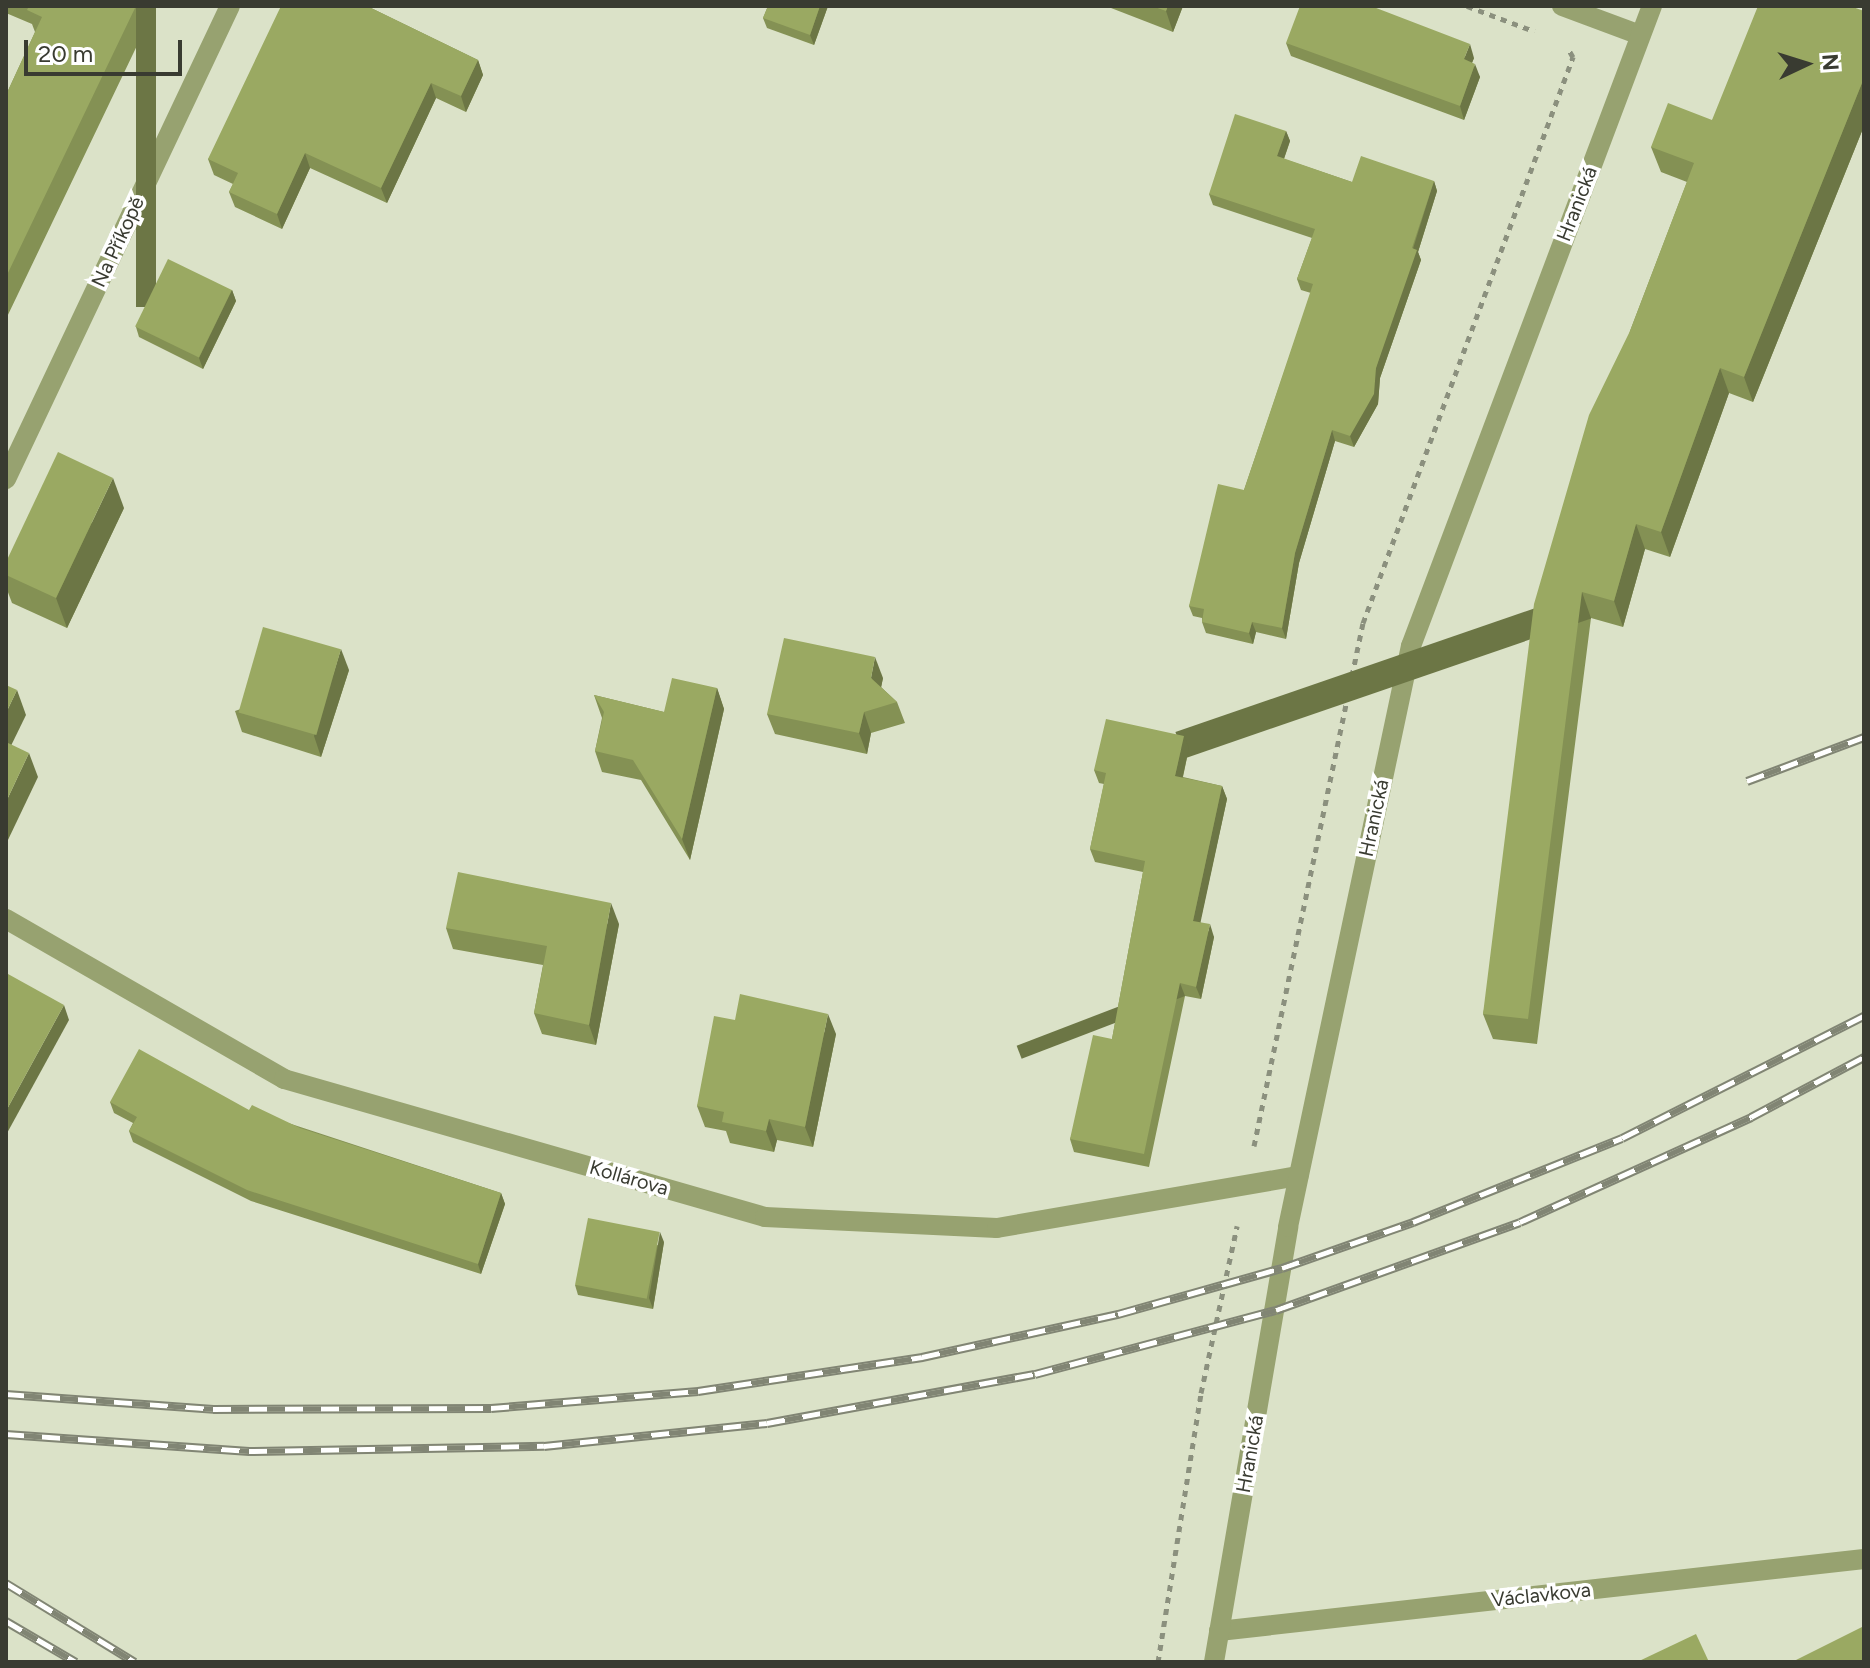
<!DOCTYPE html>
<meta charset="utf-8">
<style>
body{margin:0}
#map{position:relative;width:1870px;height:1668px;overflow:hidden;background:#dbe2c8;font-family:Figtree,sans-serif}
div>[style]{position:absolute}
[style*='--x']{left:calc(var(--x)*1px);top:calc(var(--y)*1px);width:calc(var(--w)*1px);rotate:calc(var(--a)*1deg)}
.path>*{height:5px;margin-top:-2.5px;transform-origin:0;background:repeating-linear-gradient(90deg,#8b907e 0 6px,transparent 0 12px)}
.minor>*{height:20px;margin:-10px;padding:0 10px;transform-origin:10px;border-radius:10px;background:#97a270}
.tertiary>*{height:20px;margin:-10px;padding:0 10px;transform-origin:10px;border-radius:10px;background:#97a270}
.rail>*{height:9px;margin-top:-4.5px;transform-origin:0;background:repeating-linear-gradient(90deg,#fff 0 18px,#818574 0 36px);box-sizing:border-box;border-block:2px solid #818574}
.wall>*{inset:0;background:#849154}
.shaded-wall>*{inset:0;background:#6c7645;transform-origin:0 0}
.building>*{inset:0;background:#9aa962;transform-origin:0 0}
span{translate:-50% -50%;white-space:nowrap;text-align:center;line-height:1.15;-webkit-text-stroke:7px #fff;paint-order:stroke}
.street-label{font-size:20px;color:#393b31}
.frame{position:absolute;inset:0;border:8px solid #393b31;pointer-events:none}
.north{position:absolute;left:1766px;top:24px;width:80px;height:80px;-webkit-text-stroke:6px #fff;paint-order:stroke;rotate:86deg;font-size:22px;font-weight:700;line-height:32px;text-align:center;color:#393b31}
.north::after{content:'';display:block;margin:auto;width:28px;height:36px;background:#393b31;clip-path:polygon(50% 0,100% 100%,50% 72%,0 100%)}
.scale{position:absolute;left:24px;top:40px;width:158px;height:36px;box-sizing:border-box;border:4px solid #393b31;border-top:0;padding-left:10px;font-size:24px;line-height:28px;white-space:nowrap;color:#393b31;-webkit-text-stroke:6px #fff;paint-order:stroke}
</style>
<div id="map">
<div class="path">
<div style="--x:1467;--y:6;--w:72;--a:20.5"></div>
<div style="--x:1254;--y:1146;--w:534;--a:-78.23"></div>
<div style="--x:1363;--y:623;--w:604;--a:-69.64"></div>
<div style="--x:1573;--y:57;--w:8;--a:-120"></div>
<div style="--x:1158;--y:1662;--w:272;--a:-80.9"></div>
<div style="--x:1201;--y:1393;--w:171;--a:-77.8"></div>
</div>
<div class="minor">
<div style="--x:1562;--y:6;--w:83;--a:20.4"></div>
<div style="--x:6;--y:479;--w:523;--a:-64.66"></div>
<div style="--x:6;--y:919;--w:321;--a:29.9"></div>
<div style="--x:284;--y:1079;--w:500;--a:16.01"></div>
<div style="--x:765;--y:1217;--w:232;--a:2.7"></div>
<div style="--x:997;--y:1228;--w:306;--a:-9.8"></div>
<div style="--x:1219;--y:1631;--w:649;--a:-6.37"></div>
</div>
<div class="tertiary">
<div style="--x:1214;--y:1662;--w:441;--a:-80.3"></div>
<div style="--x:1288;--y:1227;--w:594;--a:-78.05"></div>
<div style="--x:1411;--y:646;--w:684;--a:-69.37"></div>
</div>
<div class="rail">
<div style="--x:1747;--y:781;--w:125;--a:-20.6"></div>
<div style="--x:6;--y:1394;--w:208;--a:4.1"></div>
<div style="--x:213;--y:1409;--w:278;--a:-0.2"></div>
<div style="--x:491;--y:1408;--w:208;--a:-4.7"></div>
<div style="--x:698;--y:1391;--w:227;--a:-8.6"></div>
<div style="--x:922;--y:1357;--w:201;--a:-12.4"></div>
<div style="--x:1118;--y:1314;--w:170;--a:-15.7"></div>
<div style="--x:1282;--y:1268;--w:139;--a:-19.3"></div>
<div style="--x:1413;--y:1222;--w:225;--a:-21.9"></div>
<div style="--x:1622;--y:1138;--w:271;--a:-26.8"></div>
<div style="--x:6;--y:1434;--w:244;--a:4"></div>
<div style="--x:249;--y:1451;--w:295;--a:-1"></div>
<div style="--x:544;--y:1446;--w:224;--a:-5.9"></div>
<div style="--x:767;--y:1423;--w:272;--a:-10.4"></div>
<div style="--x:1035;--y:1374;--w:249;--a:-14.9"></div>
<div style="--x:1276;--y:1310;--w:259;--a:-19.8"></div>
<div style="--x:1520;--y:1222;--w:254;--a:-24.4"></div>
<div style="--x:1751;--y:1117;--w:128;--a:-28"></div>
<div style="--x:6;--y:1583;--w:151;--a:31.5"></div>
<div style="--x:6;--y:1621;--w:81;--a:30.4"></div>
</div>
<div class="wall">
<div style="clip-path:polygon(6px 6px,156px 6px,6px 319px,6px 95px,35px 32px,32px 24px,6px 13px)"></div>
<div style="clip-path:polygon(369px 6px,369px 7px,478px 60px,483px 75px,466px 112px,436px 98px,387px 203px,310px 168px,282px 229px,235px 207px,229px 192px,233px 184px,214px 175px,208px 159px)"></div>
<div style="clip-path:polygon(768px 6px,828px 6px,814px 45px,767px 28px,763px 18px)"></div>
<div style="clip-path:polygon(1110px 6px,1183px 6px,1173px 32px,1111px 8px)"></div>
<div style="clip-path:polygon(1864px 11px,1864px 126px,1753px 402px,1729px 393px,1670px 557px,1645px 549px,1623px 627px,1591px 618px,1537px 1044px,1493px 1039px,1483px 1014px,1630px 331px,1687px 182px,1661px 172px,1651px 147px,1712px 120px)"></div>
<div style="clip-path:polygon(1286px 43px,1474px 58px,1472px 63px,1480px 77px,1464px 120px,1291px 56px)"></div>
<div style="clip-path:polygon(1286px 131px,1290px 141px,1284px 159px,1352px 182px,1434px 181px,1437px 191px,1418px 252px,1421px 260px,1380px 378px,1378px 404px,1354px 447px,1335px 441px,1299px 563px,1286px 639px,1256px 632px,1253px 644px,1206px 633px,1202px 622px,1202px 618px,1193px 616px,1189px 606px,1244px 490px,1311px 293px,1301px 290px,1297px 279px,1312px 238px,1213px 205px,1209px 194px)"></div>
<div style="clip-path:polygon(232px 290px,236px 301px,203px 369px,139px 337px,136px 327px)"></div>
<div style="clip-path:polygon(124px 508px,67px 628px,12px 603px,6px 587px,6px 562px)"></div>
<div style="clip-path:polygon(349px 670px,321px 757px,242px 732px,235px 711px)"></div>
<div style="clip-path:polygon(883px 678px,881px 687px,897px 702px,905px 723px,871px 733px,867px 754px,775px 734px,767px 714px)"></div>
<div style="clip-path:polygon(717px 688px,724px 709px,690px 860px,641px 780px,602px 772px,595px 751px,602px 718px,594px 695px,664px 712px)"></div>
<div style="clip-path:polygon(1189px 748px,1183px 777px,1222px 786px,1227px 799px,1200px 922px,1214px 937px,1201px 999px,1185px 996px,1149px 1167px,1074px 1152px,1070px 1139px,1112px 1039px,1143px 872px,1095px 862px,1090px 849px,1104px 784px,1099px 783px,1094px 770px)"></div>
<div style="clip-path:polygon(619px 924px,596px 1045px,542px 1034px,534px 1013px,543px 965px,453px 949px,446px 928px)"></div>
<div style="clip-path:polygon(735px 1020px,836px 1034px,813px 1147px,777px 1140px,774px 1152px,730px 1143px,726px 1131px,705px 1127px,697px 1106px)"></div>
<div style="clip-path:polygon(110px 1102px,249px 1110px,501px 1193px,505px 1204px,481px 1274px,251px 1201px,133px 1142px,129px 1131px,133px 1123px,114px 1113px)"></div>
<div style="clip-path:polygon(664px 1242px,653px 1309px,578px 1295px,575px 1285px)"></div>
</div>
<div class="shaded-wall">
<div style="left:136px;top:6px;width:20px;height:301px"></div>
<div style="clip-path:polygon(820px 6px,828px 6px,814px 45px,810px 35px)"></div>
<div style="clip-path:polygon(1168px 6px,1183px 6px,1173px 32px,1166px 11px)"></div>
<div style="clip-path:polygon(1470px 44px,1474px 58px,1468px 72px,1464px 59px)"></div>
<div style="clip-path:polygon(478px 60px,483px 75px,466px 112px,461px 96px)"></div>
<div style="clip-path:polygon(1475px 64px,1480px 77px,1464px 120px,1460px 106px)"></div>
<div style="clip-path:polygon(1864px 78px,1864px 126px,1753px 402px,1744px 377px)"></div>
<div style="clip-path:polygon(431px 83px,436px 98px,387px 203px,381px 188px)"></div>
<div style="clip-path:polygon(1286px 131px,1290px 141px,1281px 167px,1277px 156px)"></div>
<div style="clip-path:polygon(305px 153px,310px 168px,282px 229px,277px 214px)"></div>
<div style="clip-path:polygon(1434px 181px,1437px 191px,1418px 252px,1421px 260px,1380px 378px,1378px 404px,1354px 447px,1350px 436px,1376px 368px)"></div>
<div style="clip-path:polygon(232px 290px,236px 301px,203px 369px,199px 358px)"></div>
<div style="clip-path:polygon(1720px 368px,1729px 393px,1670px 557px,1661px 532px)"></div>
<div style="clip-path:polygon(1332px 430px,1335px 441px,1299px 563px,1286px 639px,1282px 628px,1295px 553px)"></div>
<div style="clip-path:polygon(113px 478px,124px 508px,67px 628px,56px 598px)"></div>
<div style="clip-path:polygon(1636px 524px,1645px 549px,1623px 627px,1614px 601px)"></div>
<div style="left:1582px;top:592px;width:28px;height:430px;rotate:71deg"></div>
<div style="clip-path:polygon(1252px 622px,1256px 632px,1253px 644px,1249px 633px)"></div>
<div style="clip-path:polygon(341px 649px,349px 670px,321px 757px,314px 736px)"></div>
<div style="clip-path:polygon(875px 657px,883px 678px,879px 698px,871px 678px)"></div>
<div style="clip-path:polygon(717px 688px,724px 709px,690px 860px,682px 839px)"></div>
<div style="clip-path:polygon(17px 690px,26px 715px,6px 756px,6px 713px)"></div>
<div style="clip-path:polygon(864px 712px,871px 733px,867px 754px,859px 733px)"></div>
<div style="clip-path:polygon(1184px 736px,1189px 748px,1180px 789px,1175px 776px)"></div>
<div style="clip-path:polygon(29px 753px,38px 777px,7px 842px,6px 839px,6px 802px)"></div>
<div style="clip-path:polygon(1222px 786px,1227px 799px,1198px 934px,1193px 921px)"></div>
<div style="clip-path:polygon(611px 903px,619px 924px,596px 1045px,589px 1025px)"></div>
<div style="clip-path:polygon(1210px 924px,1214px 937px,1201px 999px,1196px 987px)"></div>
<div style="left:1180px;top:983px;width:14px;height:175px;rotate:69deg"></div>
<div style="clip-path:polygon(64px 1005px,69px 1020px,6px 1135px,6px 1111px)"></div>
<div style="clip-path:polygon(828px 1014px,836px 1034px,813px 1147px,805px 1127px)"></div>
<div style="clip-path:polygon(769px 1119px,777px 1140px,774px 1152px,766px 1131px)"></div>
<div style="clip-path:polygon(501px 1193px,505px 1204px,481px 1274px,478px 1264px)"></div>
<div style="clip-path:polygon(660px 1232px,664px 1242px,653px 1309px,649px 1298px)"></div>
</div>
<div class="building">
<div style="clip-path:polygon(29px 6px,136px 6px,6px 277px,6px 95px,42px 17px,27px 10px)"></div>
<div style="clip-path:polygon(281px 6px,367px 6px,478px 60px,461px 96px,431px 83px,381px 188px,305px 153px,277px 214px,229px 192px,238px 173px,208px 159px)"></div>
<div style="clip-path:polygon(768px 6px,820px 6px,810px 35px,763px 18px)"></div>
<div style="clip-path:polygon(1152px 6px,1168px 6px,1166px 11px)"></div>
<div style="clip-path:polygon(1300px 6px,1371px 6px,1470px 44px,1464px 59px,1475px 64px,1460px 106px,1286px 43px)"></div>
<div style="clip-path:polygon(1758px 6px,1850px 6px,1864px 11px,1864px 78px,1744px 377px,1720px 368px,1661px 532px,1636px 524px,1614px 601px,1582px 592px,1528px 1019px,1483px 1014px,1534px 604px,1589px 415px,1630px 331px,1694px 163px,1651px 147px,1668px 103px,1712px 120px)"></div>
<div style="clip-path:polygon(1235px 114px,1286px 131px,1277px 156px,1352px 182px,1361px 156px,1434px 181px,1412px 248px,1417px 250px,1376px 368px,1374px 394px,1350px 436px,1332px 430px,1295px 553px,1282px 628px,1252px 622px,1249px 633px,1202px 622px,1204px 609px,1189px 606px,1218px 484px,1244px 490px,1313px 284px,1297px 279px,1315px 229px,1209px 194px)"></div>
<div style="left:168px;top:259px;width:71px;height:75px;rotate:26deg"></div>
<div style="clip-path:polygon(58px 452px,113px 478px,56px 598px,6px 575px,6px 562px)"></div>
<div style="left:263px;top:627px;width:81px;height:89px;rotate:16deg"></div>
<div style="clip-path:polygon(784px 638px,875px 657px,871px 678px,897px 702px,864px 712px,859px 733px,767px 714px)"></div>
<div style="clip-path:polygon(672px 678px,717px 688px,682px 839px,633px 760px,595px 751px,604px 712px,594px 695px,664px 712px)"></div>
<div style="clip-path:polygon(6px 685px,17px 690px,6px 713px)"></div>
<div style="clip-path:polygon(1106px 719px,1184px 736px,1175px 776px,1222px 786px,1193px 921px,1210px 924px,1196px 987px,1180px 983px,1144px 1154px,1070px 1139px,1093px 1035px,1112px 1039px,1145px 861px,1090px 849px,1106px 773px,1094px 770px)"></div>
<div style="clip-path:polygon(6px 742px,29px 753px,6px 802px)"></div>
<div style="clip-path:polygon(458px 872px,611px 903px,589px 1025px,534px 1013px,547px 946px,446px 928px)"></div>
<div style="clip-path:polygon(8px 974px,64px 1005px,6px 1111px,6px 977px)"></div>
<div style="clip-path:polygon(740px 994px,828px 1014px,805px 1127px,769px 1119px,766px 1131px,722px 1122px,724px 1112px,697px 1106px,714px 1016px,735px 1020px)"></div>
<div style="clip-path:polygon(139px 1049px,249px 1110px,252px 1105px,300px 1128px,501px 1193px,478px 1264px,247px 1190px,129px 1131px,137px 1117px,110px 1102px)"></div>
<div style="left:588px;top:1218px;width:73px;height:68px;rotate:11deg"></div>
<div style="clip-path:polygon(1864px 1626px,1864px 1662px,1792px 1662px)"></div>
<div style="clip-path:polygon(1696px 1634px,1709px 1662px,1637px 1662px)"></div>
</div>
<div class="street-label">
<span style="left:1577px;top:204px;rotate:-69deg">Hranická</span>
<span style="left:118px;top:242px;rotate:-65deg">Na Příkopě</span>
<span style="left:1374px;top:818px;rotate:-78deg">Hranická</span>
<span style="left:629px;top:1178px;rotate:16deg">Kollárova</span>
<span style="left:1250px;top:1454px;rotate:-80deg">Hranická</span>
<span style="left:1541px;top:1595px;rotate:-6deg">Václavkova</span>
</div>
<div class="frame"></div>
<div class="north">N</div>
<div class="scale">20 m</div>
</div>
